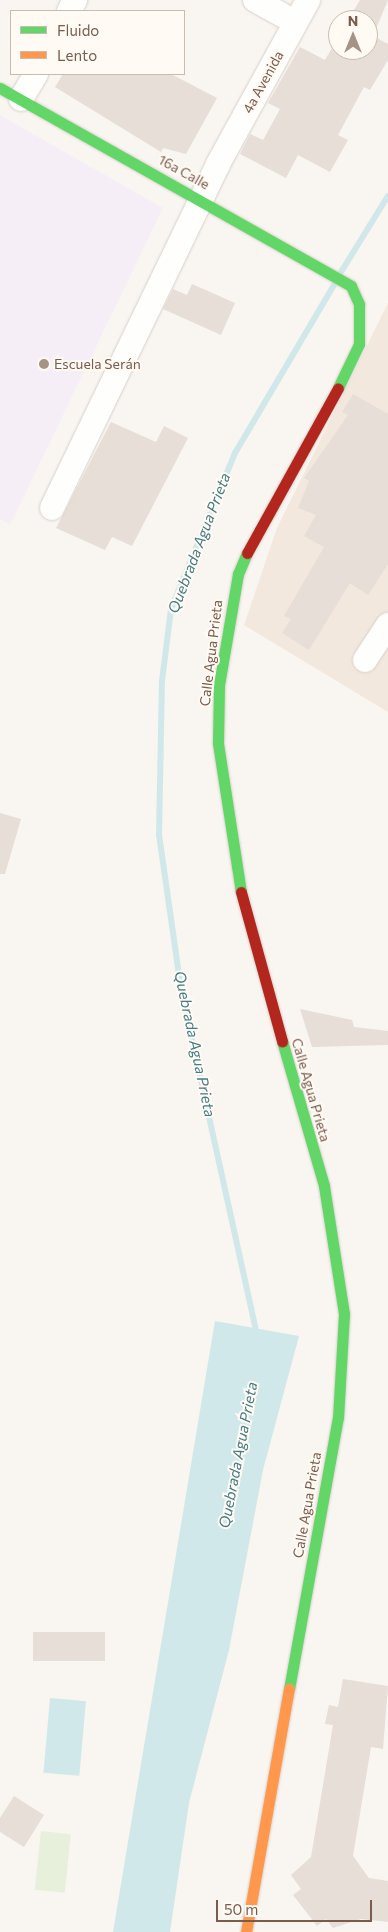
<!DOCTYPE html>
<meta charset="utf-8">
<style>
body{margin:0}
#map{position:relative;width:388px;height:1932px;overflow:hidden;background:#f9f5f0;font-family:Commissioner,sans-serif}
div>[style]{position:absolute}
[style*='--x']{left:calc(var(--x)*1px);top:calc(var(--y)*1px);width:calc(var(--w)*1px);rotate:calc(var(--a)*1deg)}
.residential>*{inset:0;background:#f2e8de}
.education>*{inset:0;background:#f6eef6}
.green>*{inset:0;background:#e7f0db;transform-origin:0 0}
.water>*{inset:0;background:#d0e8ea;transform-origin:0 0}
.stream>*{height:6px;margin:-3px;padding:0 3px;transform-origin:3px;border-radius:3px;background:#d0e8ea}
.building>*{inset:0;background:#e6ded7;transform-origin:0 0}
.roads{filter:drop-shadow(0 0 1px #d7d1cb) drop-shadow(0 0 1px #d7d1cb)}
.street>*{height:24px;margin:-12px;padding:0 12px;transform-origin:12px;border-radius:12px;background:#fefefd}
.fast>*{height:11px;margin:-5.5px;padding:0 5.5px;transform-origin:5.5px;border-radius:5.5px;background:#63d668}
.slow>*{height:11px;margin:-5.5px;padding:0 5.5px;transform-origin:5.5px;border-radius:5.5px;background:#ff974d}
.jam>*{height:11px;margin:-5.5px;padding:0 5.5px;transform-origin:5.5px;border-radius:5.5px;background:#b3261e}
.dots>*{width:14px;height:14px;translate:-50% -50%;box-sizing:border-box;border:2px solid #fffaf3;border-radius:50%}
span{translate:-50% -50%;white-space:nowrap;text-align:center;line-height:1.15;-webkit-text-stroke:4px #fffaf3;paint-order:stroke}
.street-label{font-size:14px;color:#7a5c4d}
.poi-label{font-size:14px;color:#7a5c4d}
.left{translate:0 -50%;text-align:left}
.water-label{font-size:15px;color:#437c86;font-style:italic}
.legend{position:absolute;left:10px;top:10px;width:175px;height:65px;box-sizing:border-box;background:#fffaf3;border:1px solid #cabbb1;margin:0;padding:6px 9px;list-style:none;font-size:15px;color:#7a5c4d}
.legend li{display:flex;align-items:center;gap:10px;height:25px}
.legend b{width:25px;border:1px solid #cabbb1}
.north{position:absolute;left:328px;top:10px;width:50px;height:50px;box-sizing:border-box;background:#fffaf3;border:1px solid #cabbb1;border-radius:50%;rotate:0deg;font-size:14px;font-weight:700;line-height:20px;text-align:center;color:#7a5c4d}
.north::after{content:'';display:block;margin:auto;width:18px;height:22px;background:#a69286;clip-path:polygon(50% 0,100% 100%,50% 72%,0 100%)}
.scale{position:absolute;left:216px;top:1900px;width:156px;height:22px;box-sizing:border-box;border:2px solid #7a5c4d;border-top:0;padding-left:6px;font-size:15px;line-height:18px;white-space:nowrap;color:#7a5c4d;-webkit-text-stroke:4px #fffaf3;paint-order:stroke}
</style>
<div id="map">
<div class="residential">
<div style="clip-path:polygon(388px 303px,388px 712px,244px 625px,277px 528px)"></div>
</div>
<div class="education">
<div style="clip-path:polygon(0 115px,163px 208px,10px 525px,0 519px)"></div>
</div>
<div class="green">
<div style="left:41px;top:1831px;width:30px;height:59px;rotate:6deg"></div>
</div>
<div class="water">
<div style="clip-path:polygon(215px 1321px,299px 1336px,263px 1470px,229px 1650px,189px 1803px,170px 1932px,113px 1932px)"></div>
<div style="left:50px;top:1698px;width:36px;height:75px;rotate:5deg"></div>
</div>
<div class="stream">
<div style="--x:341;--y:272;--w:89;--a:-58.3"></div>
<div style="--x:257;--y:1335;--w:354;--a:-102.4"></div>
<div style="--x:181;--y:989;--w:156;--a:-98.1"></div>
<div style="--x:159;--y:835;--w:154;--a:-88.9"></div>
<div style="--x:162;--y:681;--w:73;--a:-82.9"></div>
<div style="--x:171;--y:609;--w:169;--a:-67.7"></div>
<div style="--x:235;--y:453;--w:197;--a:-59.5"></div>
</div>
<div class="building">
<div style="clip-path:polygon(360px 0,388px 0,373px 36px,388px 44px,388px 60px,370px 90px,364px 87px,338px 135px,348px 140px,330px 172px,298px 155px,286px 178px,240px 154px,250px 134px,263px 140px,280px 109px,268px 103px,300px 47px,325px 60px,338px 37px,338px 50px,368px 50px,368px 20px,348px 20px)"></div>
<div style="clip-path:polygon(63px 74px,171px 74px,217px 98px,186px 154px,163px 148px,161px 152px,55px 87px)"></div>
<div style="clip-path:polygon(192px 284px,235px 303px,221px 335px,163px 309px,173px 289px,187px 295px)"></div>
<div style="clip-path:polygon(353px 394px,388px 414px,388px 564px,368px 595px,350px 583px,309px 650px,282px 633px,291px 619px,284px 616px,324px 547px,304px 536px,316px 515px,298px 508px,309px 481px,304px 478px,348px 415px,342px 412px)"></div>
<div style="clip-path:polygon(111px 422px,156px 442px,164px 426px,188px 438px,132px 546px,112px 537px,105px 550px,56px 528px)"></div>
<div style="clip-path:polygon(0 813px,21px 819px,5px 874px,0 874px)"></div>
<div style="clip-path:polygon(300px 1009px,352px 1020px,354px 1027px,388px 1031px,388px 1045px,312px 1047px)"></div>
<div style="left:33px;top:1632px;width:72px;height:29px"></div>
<div style="clip-path:polygon(343px 1679px,388px 1686px,383px 1749px,371px 1747px,353px 1856px,369px 1878px,388px 1881px,388px 1922px,361px 1919px,333px 1928px,326px 1919px,317px 1926px,293px 1895px,301px 1889px,291px 1875px,311px 1857px,333px 1725px,325px 1724px,329px 1705px,338px 1707px)"></div>
<div style="clip-path:polygon(14px 1796px,44px 1815px,24px 1847px,0 1832px,0 1818px)"></div>
</div>
<div class="roads">
<div class="street">
<div style="--x:255;--y:0;--w:46;--a:28.8"></div>
<div style="--x:69;--y:11;--w:13;--a:-61"></div>
<div style="--x:21;--y:99;--w:29;--a:-59"></div>
<div style="--x:52;--y:508;--w:382;--a:-64.2"></div>
<div style="--x:218;--y:164;--w:187;--a:-61.2"></div>
<div style="--x:365;--y:660;--w:42;--a:-56.7"></div>
</div>
<div class="fast">
<div style="--x:0;--y:88;--w:403;--a:29.4"></div>
<div style="--x:351;--y:286;--w:20;--a:66"></div>
<div style="--x:359;--y:304;--w:40;--a:90"></div>
<div style="--x:359;--y:344;--w:49;--a:115.5"></div>
<div style="--x:241;--y:892;--w:151;--a:-98.8"></div>
<div style="--x:218;--y:743;--w:58;--a:-89"></div>
<div style="--x:219;--y:685;--w:113;--a:-80.3"></div>
<div style="--x:238;--y:574;--w:23;--a:-67"></div>
<div style="--x:282;--y:1041;--w:151;--a:73.8"></div>
<div style="--x:324;--y:1186;--w:130;--a:81.1"></div>
<div style="--x:344;--y:1314;--w:103;--a:93.3"></div>
<div style="--x:338;--y:1417;--w:276;--a:100.2"></div>
</div>
<div class="slow">
<div style="--x:246;--y:1932;--w:247;--a:-80"></div>
</div>
<div class="jam">
<div style="--x:247;--y:553;--w:188;--a:-61.1"></div>
<div style="--x:241;--y:892;--w:155;--a:74.6"></div>
</div>
</div>
<div class="dots">
<div style="left:44px;top:364px;background:#a69286"></div>
</div>
<div class="street-label">
<span style="left:263px;top:82px;rotate:-61deg">4a Avenida</span>
<span style="left:184px;top:172px;rotate:29deg">16a Calle</span>
<span style="left:211px;top:653px;rotate:-83deg">Calle Agua Prieta</span>
<span style="left:311px;top:1090px;rotate:74deg">Calle Agua Prieta</span>
<span style="left:307px;top:1505px;rotate:-80deg">Calle Agua Prieta</span>
</div>
<div class="poi-label">
<span class="left" style="left:54px;top:364px">Escuela Serán</span>
</div>
<div class="water-label">
<span style="left:199px;top:543px;rotate:-69deg">Quebrada Agua Prieta</span>
<span style="left:195px;top:1044px;rotate:78deg">Quebrada Agua Prieta</span>
<span style="left:238px;top:1455px;rotate:-79deg">Quebrada Agua Prieta</span>
</div>
<ul class="legend">
<li><b style="height:6px;background:#63d668"></b>Fluido</li>
<li><b style="height:6px;background:#ff974d"></b>Lento</li>
</ul>
<div class="north">N</div>
<div class="scale">50 m</div>
</div>
